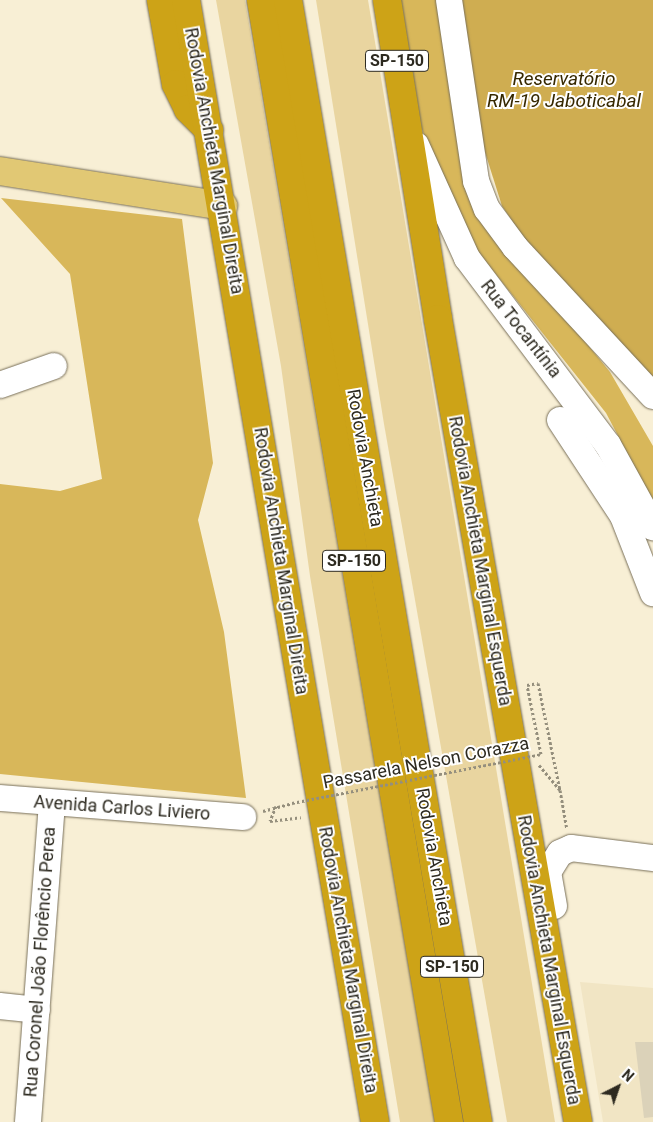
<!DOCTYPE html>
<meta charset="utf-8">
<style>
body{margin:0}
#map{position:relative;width:653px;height:1122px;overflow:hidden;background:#f8efd5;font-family:Roboto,sans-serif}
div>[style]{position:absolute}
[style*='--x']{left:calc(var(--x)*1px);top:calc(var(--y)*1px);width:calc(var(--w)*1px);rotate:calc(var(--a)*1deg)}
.built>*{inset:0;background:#f1e5c4}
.green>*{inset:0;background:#e9d5a0}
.forest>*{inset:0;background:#d8b75a}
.water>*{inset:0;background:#cfad51}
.building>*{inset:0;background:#dbd2b9}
.path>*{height:3px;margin-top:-1.5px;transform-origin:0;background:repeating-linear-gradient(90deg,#958f7d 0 2.5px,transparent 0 5px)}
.roads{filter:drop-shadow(0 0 1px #79705a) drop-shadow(0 0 1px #79705a)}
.minor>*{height:26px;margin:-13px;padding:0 13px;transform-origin:13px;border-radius:13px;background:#fff}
.major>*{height:28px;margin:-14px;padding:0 14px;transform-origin:14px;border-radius:14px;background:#e1c874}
.highway>*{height:28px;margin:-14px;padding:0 14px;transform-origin:14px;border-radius:14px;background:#cda317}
.path-bridge>*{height:3px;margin-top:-1.5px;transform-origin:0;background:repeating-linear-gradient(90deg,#958f7d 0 2.5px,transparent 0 5px)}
span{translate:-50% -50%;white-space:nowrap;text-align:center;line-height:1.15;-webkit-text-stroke:4px #fff;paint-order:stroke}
.shield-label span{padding:1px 4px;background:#fff;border:1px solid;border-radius:4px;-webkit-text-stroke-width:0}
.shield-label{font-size:16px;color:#2d2a20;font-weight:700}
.street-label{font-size:18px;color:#2d2a20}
.water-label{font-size:19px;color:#362800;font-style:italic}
.north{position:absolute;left:593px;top:1062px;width:50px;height:50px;-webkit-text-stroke:4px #fff;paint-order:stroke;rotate:41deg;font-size:14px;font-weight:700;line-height:20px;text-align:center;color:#2d2a20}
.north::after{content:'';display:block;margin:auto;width:18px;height:22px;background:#2d2a20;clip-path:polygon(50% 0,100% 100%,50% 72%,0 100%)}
</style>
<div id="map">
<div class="built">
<div style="clip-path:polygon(580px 982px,653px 988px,653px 1122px,603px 1122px)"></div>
</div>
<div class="green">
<div style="clip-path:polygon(216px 0,245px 0,435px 1122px,400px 1122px,310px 576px,281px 366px)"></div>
<div style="clip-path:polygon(316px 0,368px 0,555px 1122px,507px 1122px,384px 424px)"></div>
</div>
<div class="forest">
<div style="clip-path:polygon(401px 0,439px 0,462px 155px,566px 318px,610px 372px,653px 446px,653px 502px,606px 413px,467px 238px,421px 127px)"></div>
<div style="clip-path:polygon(1px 198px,182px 219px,213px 463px,198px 520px,224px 632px,246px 798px,0 774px,0 484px,60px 491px,102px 479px,70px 274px)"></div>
</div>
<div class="water">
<div style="clip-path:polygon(458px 0,653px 0,653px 380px,527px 243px,502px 206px,484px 149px)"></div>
</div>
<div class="building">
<div style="clip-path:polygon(635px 1042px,653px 1042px,653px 1117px,644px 1118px)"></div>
</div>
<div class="path">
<div style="--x:541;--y:754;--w:70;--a:-101.5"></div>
<div style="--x:527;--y:685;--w:11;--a:-10"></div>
<div style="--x:538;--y:683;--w:109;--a:78.4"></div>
<div style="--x:539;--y:765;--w:33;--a:50"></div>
<div style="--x:560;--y:790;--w:39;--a:80"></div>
<div style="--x:276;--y:806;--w:16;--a:112"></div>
<div style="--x:270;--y:821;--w:31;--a:-7"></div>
<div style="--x:263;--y:811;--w:30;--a:-15"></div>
</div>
<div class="roads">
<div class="minor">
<div style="--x:449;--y:0;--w:183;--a:81.5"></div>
<div style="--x:476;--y:181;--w:30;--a:69"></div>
<div style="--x:487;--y:209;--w:47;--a:53.6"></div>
<div style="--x:515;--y:247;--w:203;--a:47.2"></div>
<div style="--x:416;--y:145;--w:124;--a:65.7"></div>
<div style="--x:467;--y:258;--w:234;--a:53"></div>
<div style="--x:608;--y:445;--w:94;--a:61.2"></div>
<div style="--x:0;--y:385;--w:57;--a:-19.4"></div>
<div style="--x:560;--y:420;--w:115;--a:56.7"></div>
<div style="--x:623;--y:516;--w:83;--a:68.7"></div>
<div style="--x:0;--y:798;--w:244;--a:4.5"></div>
<div style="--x:554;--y:906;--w:35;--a:-100"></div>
<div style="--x:548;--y:872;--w:22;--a:-58"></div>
<div style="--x:560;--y:853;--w:12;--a:-24"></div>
<div style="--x:571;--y:848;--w:83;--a:7"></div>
<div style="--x:0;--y:1006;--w:37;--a:6"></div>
<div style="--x:28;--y:1122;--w:320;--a:-85.7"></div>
</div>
<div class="major">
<div style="--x:0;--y:171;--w:226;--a:8.9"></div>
</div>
<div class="highway">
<div style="--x:161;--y:0;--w:85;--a:79.9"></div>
<div style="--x:176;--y:84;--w:28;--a:64"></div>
<div style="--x:188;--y:109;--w:30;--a:45"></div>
<div style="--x:186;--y:0;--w:1138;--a:80.44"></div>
<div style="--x:261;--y:0;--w:1138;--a:80.49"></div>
<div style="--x:288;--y:0;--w:1138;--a:80.39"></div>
<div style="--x:387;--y:0;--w:323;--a:80.9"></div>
<div style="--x:438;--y:319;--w:815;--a:80.11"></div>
</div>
</div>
<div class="path-bridge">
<div style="--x:292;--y:803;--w:254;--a:-11.1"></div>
</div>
<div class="shield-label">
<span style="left:397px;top:61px">SP-150</span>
<span style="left:354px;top:561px">SP-150</span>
<span style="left:452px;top:967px">SP-150</span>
</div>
<div class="street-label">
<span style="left:214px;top:161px;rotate:80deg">Rodovia Anchieta Marginal Direita</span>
<span style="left:521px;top:329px;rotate:52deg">Rua Tocantínia</span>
<span style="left:365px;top:458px;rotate:80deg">Rodovia Anchieta</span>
<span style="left:281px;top:561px;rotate:81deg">Rodovia Anchieta Marginal Direita</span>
<span style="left:480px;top:561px;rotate:80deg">Rodovia Anchieta Marginal Esquerda</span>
<span style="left:426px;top:763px;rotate:-11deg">Passarela Nelson Corazza</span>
<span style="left:122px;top:808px;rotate:4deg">Avenida Carlos Liviero</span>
<span style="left:434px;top:857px;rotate:80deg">Rodovia Anchieta</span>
<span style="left:348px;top:960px;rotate:80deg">Rodovia Anchieta Marginal Direita</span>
<span style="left:549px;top:960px;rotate:80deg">Rodovia Anchieta Marginal Esquerda</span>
<span style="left:40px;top:962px;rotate:-86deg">Rua Coronel João Florêncio Perea</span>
</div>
<div class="water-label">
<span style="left:564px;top:90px">Reservatório<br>RM-19 Jaboticabal</span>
</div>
<div class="north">N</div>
</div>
